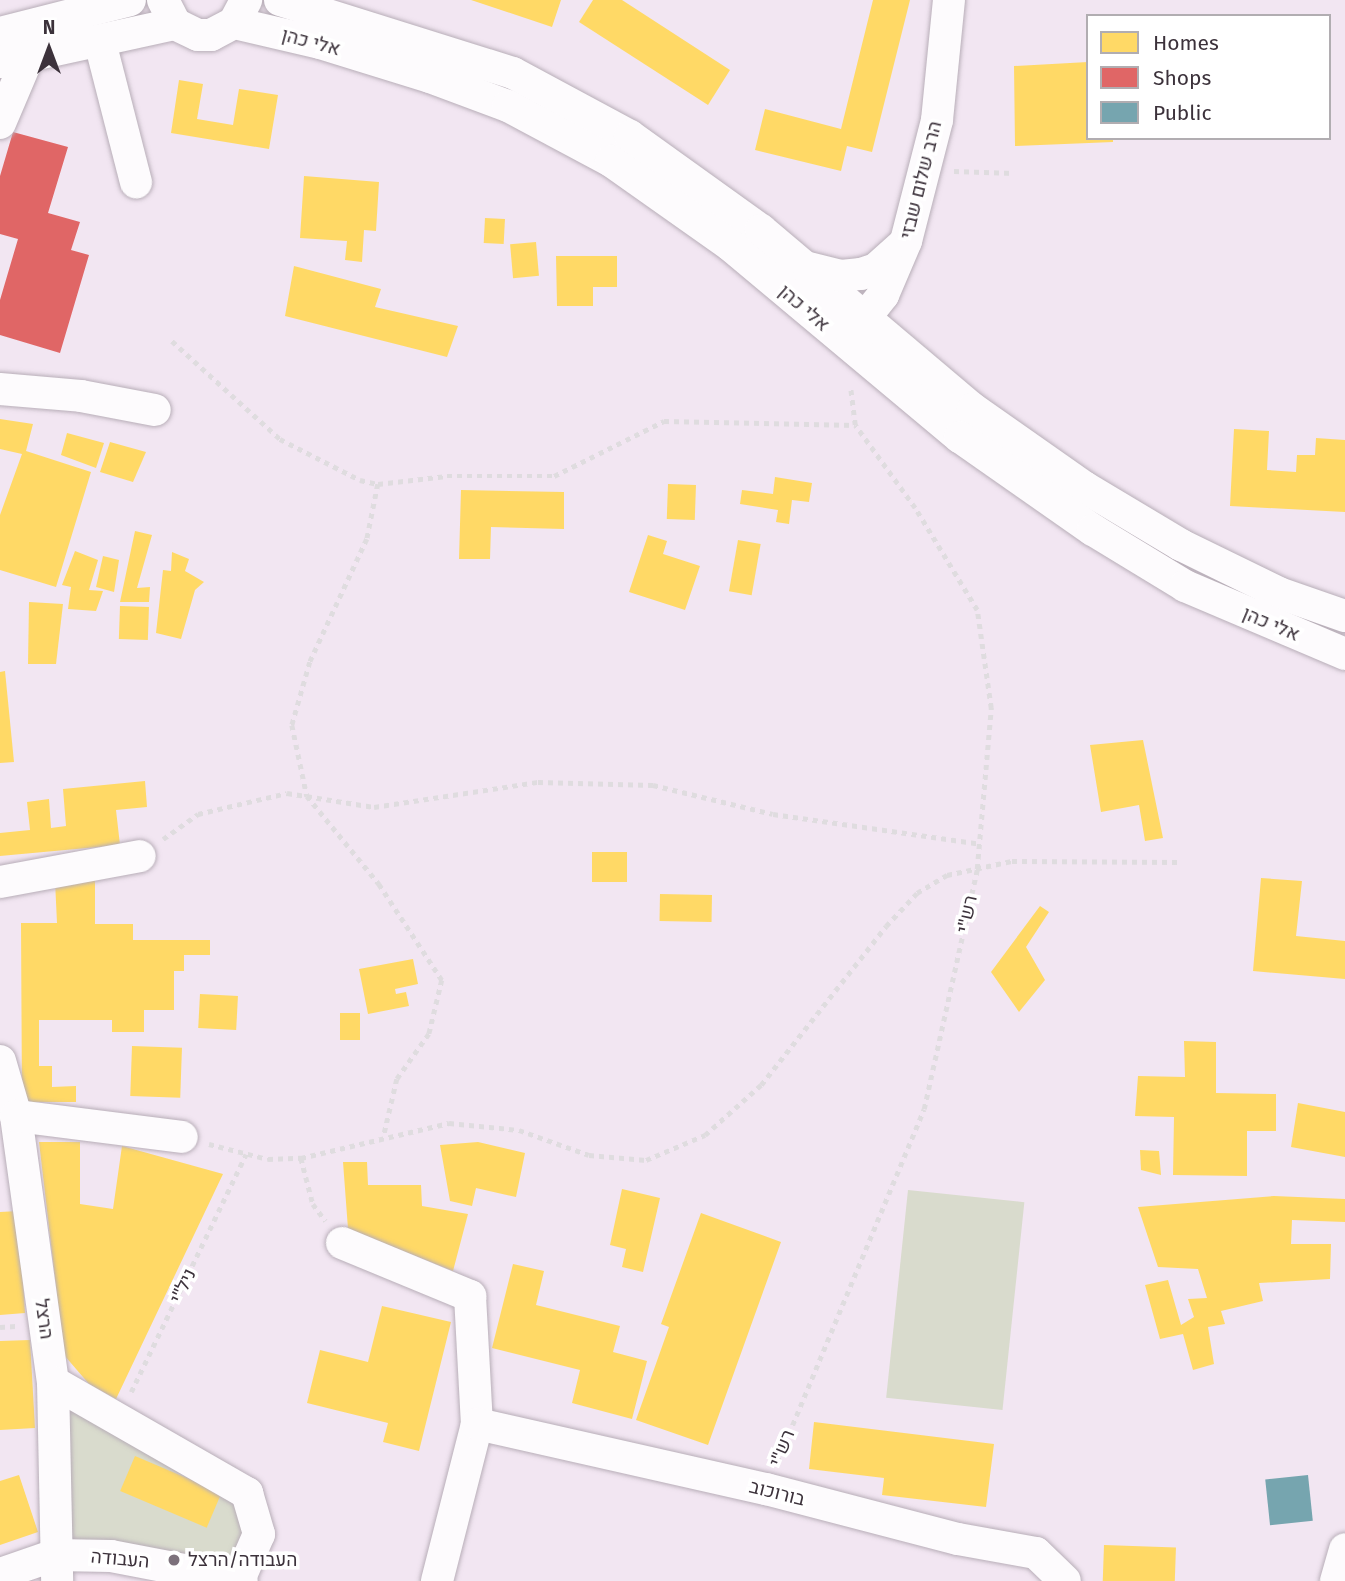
<!DOCTYPE html>
<meta charset="utf-8">
<style>
body{margin:0}
#map{position:relative;width:1345px;height:1581px;overflow:hidden;background:#f2e6f2;font-family:"Fira Sans",Heebo,sans-serif}
div>[style]{position:absolute}
[style*='--x']{left:calc(var(--x)*1px);top:calc(var(--y)*1px);width:calc(var(--w)*1px);rotate:calc(var(--a)*1deg)}
.green>*{inset:0;background:#d9dbcd;transform-origin:0 0}
.homes>*{inset:0;background:#ffd966;transform-origin:0 0}
.shops>*{inset:0;background:#e06666}
.public>*{inset:0;background:#76a5af;transform-origin:0 0}
.path>*{height:4.5px;margin-top:-2.25px;transform-origin:0;background:repeating-linear-gradient(90deg,#dfdcdf 0 5px,transparent 0 10px)}
.roads{filter:drop-shadow(0 0 2px #b8aeb8) drop-shadow(0 0 2px #b8aeb8)}
.minor>*{height:32px;margin:-16px;padding:0 16px;transform-origin:16px;border-radius:16px;background:#fdfbfd}
.dots>*{width:19px;height:19px;translate:-50% -50%;box-sizing:border-box;border:4px solid #fff;border-radius:50%}
span{translate:-50% -50%;white-space:nowrap;text-align:center;line-height:1.15;-webkit-text-stroke:7px #fff;paint-order:stroke}
.street-label{font-size:19px;color:#3c323b}
.poi-label{font-size:19px;color:#3c323b}
.left{translate:0 -50%;text-align:left}
.legend{position:absolute;left:1086px;top:14px;width:245px;height:126px;box-sizing:border-box;background:#fff;border:2px solid #b1adb1;margin:0;padding:9px 12px;list-style:none;font-size:21px;color:#3c323b}
.legend li{display:flex;align-items:center;gap:14px;height:35px}
.legend b{width:35px;border:2px solid #b1adb1}
.north{position:absolute;left:14px;top:14px;width:70px;height:70px;-webkit-text-stroke:5px #fff;paint-order:stroke;rotate:0deg;font-size:19px;font-weight:700;line-height:28px;text-align:center;color:#3c323b}
.north::after{content:'';display:block;margin:auto;width:24px;height:32px;background:#3c323b;clip-path:polygon(50% 0,100% 100%,50% 72%,0 100%)}
</style>
<div id="map">
<div class="green">
<div style="left:908px;top:1190px;width:117px;height:209px;rotate:6deg"></div>
<div style="clip-path:polygon(65px 1403px,236px 1503px,245px 1535px,229px 1568px,65px 1539px)"></div>
</div>
<div class="homes">
<div style="clip-path:polygon(471px 0,561px 0,552px 27px)"></div>
<div style="clip-path:polygon(593px 0,622px 0,730px 70px,708px 105px,579px 22px)"></div>
<div style="clip-path:polygon(873px 0,910px 0,872px 152px,847px 146px,841px 171px,755px 150px,765px 109px,841px 129px)"></div>
<div style="clip-path:polygon(1088px 62px,1088px 138px,1113px 138px,1113px 142px,1015px 146px,1014px 66px)"></div>
<div style="clip-path:polygon(179px 80px,203px 84px,197px 119px,233px 125px,239px 89px,278px 95px,269px 149px,171px 133px)"></div>
<div style="clip-path:polygon(304px 176px,379px 182px,376px 231px,364px 230px,362px 262px,345px 260px,347px 241px,300px 238px)"></div>
<div style="left:485px;top:218px;width:20px;height:25px;rotate:3deg"></div>
<div style="left:536px;top:242px;width:34px;height:26px;rotate:85deg"></div>
<div style="clip-path:polygon(556px 256px,617px 256px,617px 287px,593px 287px,593px 306px,557px 306px)"></div>
<div style="clip-path:polygon(294px 266px,381px 289px,375px 307px,458px 326px,447px 357px,285px 316px)"></div>
<div style="clip-path:polygon(0 419px,33px 424px,26px 451px,91px 472px,56px 587px,0 570px,0 515px,22px 454px,0 449px)"></div>
<div style="clip-path:polygon(1234px 429px,1269px 431px,1267px 470px,1296px 472px,1297px 455px,1315px 455px,1316px 438px,1345px 440px,1345px 512px,1230px 506px)"></div>
<div style="clip-path:polygon(67px 433px,104px 443px,96px 468px,61px 455px)"></div>
<div style="clip-path:polygon(110px 442px,146px 452px,133px 482px,100px 472px)"></div>
<div style="clip-path:polygon(775px 477px,812px 483px,809px 502px,792px 500px,789px 524px,776px 522px,778px 510px,740px 504px,742px 490px,773px 494px)"></div>
<div style="left:668px;top:484px;width:28px;height:35px;rotate:2deg"></div>
<div style="clip-path:polygon(461px 490px,564px 492px,564px 529px,491px 527px,490px 559px,459px 559px)"></div>
<div style="clip-path:polygon(135px 531px,152px 535px,137px 588px,150px 587px,149px 602px,120px 602px)"></div>
<div style="clip-path:polygon(648px 535px,667px 541px,663px 554px,700px 566px,685px 610px,629px 592px)"></div>
<div style="left:738px;top:540px;width:23px;height:52px;rotate:10deg"></div>
<div style="clip-path:polygon(75px 551px,98px 560px,89px 590px,103px 591px,96px 611px,68px 609px,71px 587px,62px 585px)"></div>
<div style="clip-path:polygon(172px 552px,189px 559px,185px 571px,204px 582px,195px 590px,181px 639px,156px 633px,163px 570px,171px 571px)"></div>
<div style="clip-path:polygon(103px 556px,119px 560px,114px 592px,96px 587px)"></div>
<div style="clip-path:polygon(29px 602px,63px 604px,56px 664px,28px 664px)"></div>
<div style="left:120px;top:606px;width:29px;height:33px;rotate:2deg"></div>
<div style="clip-path:polygon(5px 671px,14px 762px,0 763px,0 672px)"></div>
<div style="clip-path:polygon(1143px 740px,1163px 838px,1145px 841px,1139px 805px,1101px 812px,1090px 745px)"></div>
<div style="clip-path:polygon(145px 781px,147px 807px,116px 810px,120px 845px,0 856px,0 833px,30px 830px,27px 802px,49px 799px,51px 828px,66px 826px,63px 789px)"></div>
<div style="left:592px;top:852px;width:35px;height:30px"></div>
<div style="clip-path:polygon(1261px 878px,1302px 881px,1296px 936px,1345px 941px,1345px 979px,1253px 971px)"></div>
<div style="clip-path:polygon(95px 879px,95px 924px,133px 924px,133px 940px,210px 940px,210px 955px,184px 955px,184px 971px,174px 971px,174px 1010px,144px 1010px,144px 1032px,112px 1032px,112px 1020px,39px 1020px,39px 1066px,52px 1066px,52px 1087px,76px 1086px,76px 1102px,22px 1102px,21px 923px,57px 923px,55px 881px)"></div>
<div style="left:660px;top:894px;width:52px;height:27px;rotate:1deg"></div>
<div style="clip-path:polygon(1040px 906px,1049px 912px,1026px 947px,1045px 980px,1019px 1012px,991px 972px)"></div>
<div style="clip-path:polygon(413px 959px,418px 984px,395px 989px,396px 994px,406px 992px,409px 1006px,368px 1014px,359px 969px)"></div>
<div style="left:200px;top:994px;width:38px;height:34px;rotate:3deg"></div>
<div style="left:340px;top:1013px;width:20px;height:27px"></div>
<div style="clip-path:polygon(1184px 1041px,1216px 1042px,1216px 1093px,1276px 1094px,1276px 1131px,1247px 1131px,1247px 1176px,1173px 1175px,1174px 1117px,1135px 1116px,1138px 1076px,1185px 1077px)"></div>
<div style="left:132px;top:1046px;width:50px;height:50px;rotate:2deg"></div>
<div style="clip-path:polygon(1298px 1103px,1345px 1112px,1345px 1157px,1291px 1147px)"></div>
<div style="clip-path:polygon(39px 1142px,80px 1142px,80px 1204px,113px 1209px,122px 1146px,223px 1174px,116px 1399px,89px 1384px,64px 1355px)"></div>
<div style="clip-path:polygon(478px 1142px,525px 1153px,516px 1197px,476px 1188px,472px 1206px,450px 1201px,440px 1145px)"></div>
<div style="clip-path:polygon(1140px 1150px,1159px 1151px,1161px 1175px,1141px 1170px)"></div>
<div style="clip-path:polygon(343px 1162px,367px 1162px,368px 1185px,421px 1185px,422px 1206px,468px 1214px,453px 1271px,348px 1229px)"></div>
<div style="clip-path:polygon(622px 1189px,660px 1198px,643px 1272px,622px 1267px,626px 1249px,610px 1245px)"></div>
<div style="clip-path:polygon(1274px 1196px,1345px 1199px,1345px 1222px,1292px 1220px,1291px 1244px,1331px 1244px,1330px 1279px,1259px 1283px,1263px 1301px,1221px 1311px,1225px 1324px,1208px 1327px,1214px 1364px,1193px 1370px,1183px 1334px,1160px 1339px,1145px 1285px,1168px 1280px,1181px 1325px,1194px 1317px,1188px 1299px,1207px 1298px,1198px 1269px,1158px 1267px,1138px 1207px)"></div>
<div style="clip-path:polygon(19px 1211px,25px 1313px,0 1315px,0 1212px)"></div>
<div style="clip-path:polygon(701px 1213px,781px 1242px,708px 1445px,636px 1420px,669px 1327px,661px 1324px)"></div>
<div style="clip-path:polygon(513px 1264px,544px 1271px,536px 1305px,620px 1326px,613px 1352px,647px 1361px,632px 1419px,572px 1403px,580px 1370px,492px 1348px)"></div>
<div style="clip-path:polygon(382px 1306px,451px 1322px,419px 1451px,383px 1442px,388px 1423px,307px 1403px,320px 1350px,368px 1362px)"></div>
<div style="clip-path:polygon(30px 1340px,35px 1428px,0 1430px,0 1341px)"></div>
<div style="clip-path:polygon(814px 1422px,994px 1444px,986px 1507px,882px 1495px,884px 1478px,809px 1469px)"></div>
<div style="left:135px;top:1456px;width:94px;height:38px;rotate:23deg"></div>
<div style="clip-path:polygon(19px 1475px,38px 1532px,0 1545px,0 1481px)"></div>
<div style="left:1104px;top:1545px;width:72px;height:36px;rotate:2deg"></div>
</div>
<div class="shops">
<div style="clip-path:polygon(13px 132px,68px 147px,48px 213px,80px 222px,71px 250px,89px 255px,60px 353px,0 335px,0 300px,18px 239px,0 234px,0 176px)"></div>
</div>
<div class="public">
<div style="left:1308px;top:1475px;width:46px;height:43px;rotate:84deg"></div>
</div>
<div class="path">
<div style="--x:954;--y:171;--w:60;--a:1.9"></div>
<div style="--x:172;--y:341;--w:146;--a:42.2"></div>
<div style="--x:280;--y:439;--w:90;--a:27.1"></div>
<div style="--x:360;--y:480;--w:18;--a:13"></div>
<div style="--x:378;--y:484;--w:69;--a:-6.6"></div>
<div style="--x:447;--y:476;--w:107;--a:0"></div>
<div style="--x:554;--y:476;--w:123;--a:-26.6"></div>
<div style="--x:664;--y:421;--w:191;--a:1.2"></div>
<div style="--x:378;--y:484;--w:56;--a:101.3"></div>
<div style="--x:367;--y:539;--w:136;--a:114.9"></div>
<div style="--x:310;--y:662;--w:66;--a:105.9"></div>
<div style="--x:292;--y:725;--w:73;--a:78.1"></div>
<div style="--x:307;--y:796;--w:114;--a:50.7"></div>
<div style="--x:379;--y:884;--w:115;--a:56.7"></div>
<div style="--x:442;--y:980;--w:56;--a:103.5"></div>
<div style="--x:429;--y:1034;--w:55;--a:125.4"></div>
<div style="--x:397;--y:1079;--w:57;--a:103.1"></div>
<div style="--x:163;--y:839;--w:43;--a:-35.5"></div>
<div style="--x:198;--y:814;--w:91;--a:-13.3"></div>
<div style="--x:287;--y:793;--w:88;--a:9.1"></div>
<div style="--x:374;--y:807;--w:166;--a:-8.7"></div>
<div style="--x:538;--y:782;--w:115;--a:1.5"></div>
<div style="--x:653;--y:785;--w:123;--a:13.6"></div>
<div style="--x:773;--y:814;--w:209;--a:8.2"></div>
<div style="--x:209;--y:1144;--w:61;--a:14.3"></div>
<div style="--x:268;--y:1159;--w:33;--a:-2"></div>
<div style="--x:301;--y:1158;--w:152;--a:-13.3"></div>
<div style="--x:449;--y:1123;--w:70;--a:5.7"></div>
<div style="--x:519;--y:1130;--w:74;--a:19.7"></div>
<div style="--x:589;--y:1155;--w:57;--a:5"></div>
<div style="--x:646;--y:1160;--w:64;--a:-23"></div>
<div style="--x:705;--y:1135;--w:75;--a:-41.8"></div>
<div style="--x:761;--y:1085;--w:202;--a:-51.8"></div>
<div style="--x:886;--y:926;--w:45;--a:-46.8"></div>
<div style="--x:917;--y:893;--w:35;--a:-31"></div>
<div style="--x:947;--y:875;--w:66;--a:-12.2"></div>
<div style="--x:1012;--y:861;--w:168;--a:0.3"></div>
<div style="--x:301;--y:1158;--w:48;--a:75.4"></div>
<div style="--x:313;--y:1204;--w:21;--a:53"></div>
<div style="--x:0;--y:1327;--w:16;--a:-4"></div>
<div style="--x:131;--y:1392;--w:264;--a:-64.2"></div>
<div style="--x:777;--y:1462;--w:382;--a:-67.4"></div>
<div style="--x:924;--y:1109;--w:246;--a:-77.5"></div>
<div style="--x:977;--y:869;--w:162;--a:-85"></div>
<div style="--x:991;--y:708;--w:99;--a:-98.1"></div>
<div style="--x:977;--y:610;--w:119;--a:-121.3"></div>
<div style="--x:915;--y:508;--w:102;--a:-125.9"></div>
<div style="--x:855;--y:425;--w:39;--a:-97"></div>
</div>
<div class="roads">
<div class="minor">
<div style="--x:163;--y:0;--w:27;--a:63"></div>
<div style="--x:175;--y:24;--w:25;--a:26"></div>
<div style="--x:198;--y:35;--w:13;--a:0"></div>
<div style="--x:211;--y:35;--w:26;--a:-28"></div>
<div style="--x:234;--y:23;--w:26;--a:-62"></div>
<div style="--x:280;--y:0;--w:244;--a:17.4"></div>
<div style="--x:513;--y:73;--w:133;--a:28.3"></div>
<div style="--x:630;--y:136;--w:161;--a:35.7"></div>
<div style="--x:761;--y:230;--w:277;--a:40.2"></div>
<div style="--x:973;--y:409;--w:136;--a:35.1"></div>
<div style="--x:1084;--y:487;--w:113;--a:30.9"></div>
<div style="--x:1181;--y:545;--w:109;--a:26.1"></div>
<div style="--x:1279;--y:593;--w:70;--a:19.2"></div>
<div style="--x:234;--y:23;--w:88;--a:13.1"></div>
<div style="--x:320;--y:43;--w:115;--a:17.2"></div>
<div style="--x:430;--y:77;--w:83;--a:20.4"></div>
<div style="--x:508;--y:106;--w:117;--a:28.1"></div>
<div style="--x:611;--y:161;--w:146;--a:35.2"></div>
<div style="--x:730;--y:245;--w:300;--a:39.9"></div>
<div style="--x:960;--y:437;--w:162;--a:35"></div>
<div style="--x:1093;--y:530;--w:108;--a:31.3"></div>
<div style="--x:1185;--y:586;--w:174;--a:23"></div>
<div style="--x:0;--y:33;--w:134;--a:-14.2"></div>
<div style="--x:100;--y:42;--w:145;--a:75.6"></div>
<div style="--x:0;--y:62;--w:179;--a:-12.3"></div>
<div style="--x:0;--y:123;--w:72;--a:-67"></div>
<div style="--x:809;--y:268;--w:33;--a:14"></div>
<div style="--x:841;--y:276;--w:20;--a:-6"></div>
<div style="--x:861;--y:274;--w:16;--a:-18"></div>
<div style="--x:876;--y:269;--w:36;--a:-42"></div>
<div style="--x:852;--y:334;--w:50;--a:-51.5"></div>
<div style="--x:883;--y:295;--w:59;--a:-66.9"></div>
<div style="--x:906;--y:241;--w:125;--a:-75.6"></div>
<div style="--x:937;--y:120;--w:121;--a:-84.3"></div>
<div style="--x:0;--y:389;--w:81;--a:4.9"></div>
<div style="--x:81;--y:396;--w:75;--a:10.7"></div>
<div style="--x:0;--y:882;--w:142;--a:-10.5"></div>
<div style="--x:0;--y:1061;--w:57;--a:73.8"></div>
<div style="--x:16;--y:1116;--w:269;--a:82.1"></div>
<div style="--x:53;--y:1382;--w:199;--a:88.8"></div>
<div style="--x:16;--y:1116;--w:167;--a:7.2"></div>
<div style="--x:342;--y:1243;--w:139;--a:22.5"></div>
<div style="--x:470;--y:1296;--w:128;--a:86.9"></div>
<div style="--x:477;--y:1424;--w:162;--a:104.3"></div>
<div style="--x:53;--y:1382;--w:224;--a:29.8"></div>
<div style="--x:247;--y:1493;--w:43;--a:73.7"></div>
<div style="--x:259;--y:1534;--w:50;--a:113.5"></div>
<div style="--x:477;--y:1424;--w:296;--a:12.7"></div>
<div style="--x:766;--y:1489;--w:198;--a:14.6"></div>
<div style="--x:958;--y:1539;--w:79;--a:10.2"></div>
<div style="--x:1036;--y:1553;--w:40;--a:44"></div>
<div style="--x:0;--y:1574;--w:58;--a:-19.1"></div>
<div style="--x:55;--y:1555;--w:56;--a:1"></div>
<div style="--x:111;--y:1556;--w:133;--a:10.8"></div>
<div style="--x:1336;--y:1581;--w:33;--a:-74"></div>
</div>
</div>
<div class="dots">
<div style="left:174px;top:1560px;background:#7c717b"></div>
</div>
<div class="street-label">
<span style="left:311px;top:42px;rotate:15deg">אלי כהן</span>
<span style="left:921px;top:180px;rotate:-76deg">הרב שלום שבזי</span>
<span style="left:804px;top:308px;rotate:41deg">אלי כהן</span>
<span style="left:1271px;top:624px;rotate:23deg">אלי כהן</span>
<span style="left:967px;top:914px;rotate:-78deg">רש"י</span>
<span style="left:183px;top:1286px;rotate:-64deg">ניל"י</span>
<span style="left:44px;top:1319px;rotate:82deg">הרצל</span>
<span style="left:782px;top:1448px;rotate:-68deg">רש"י</span>
<span style="left:777px;top:1493px;rotate:14deg">בורוכוב</span>
<span style="left:120px;top:1559px;rotate:5deg">העבודה</span>
</div>
<div class="poi-label">
<span class="left" style="left:188px;top:1560px">העבודה/הרצל</span>
</div>
<ul class="legend">
<li><b style="height:19px;background:#ffd966"></b>Homes</li>
<li><b style="height:19px;background:#e06666"></b>Shops</li>
<li><b style="height:19px;background:#76a5af"></b>Public</li>
</ul>
<div class="north">N</div>
</div>
